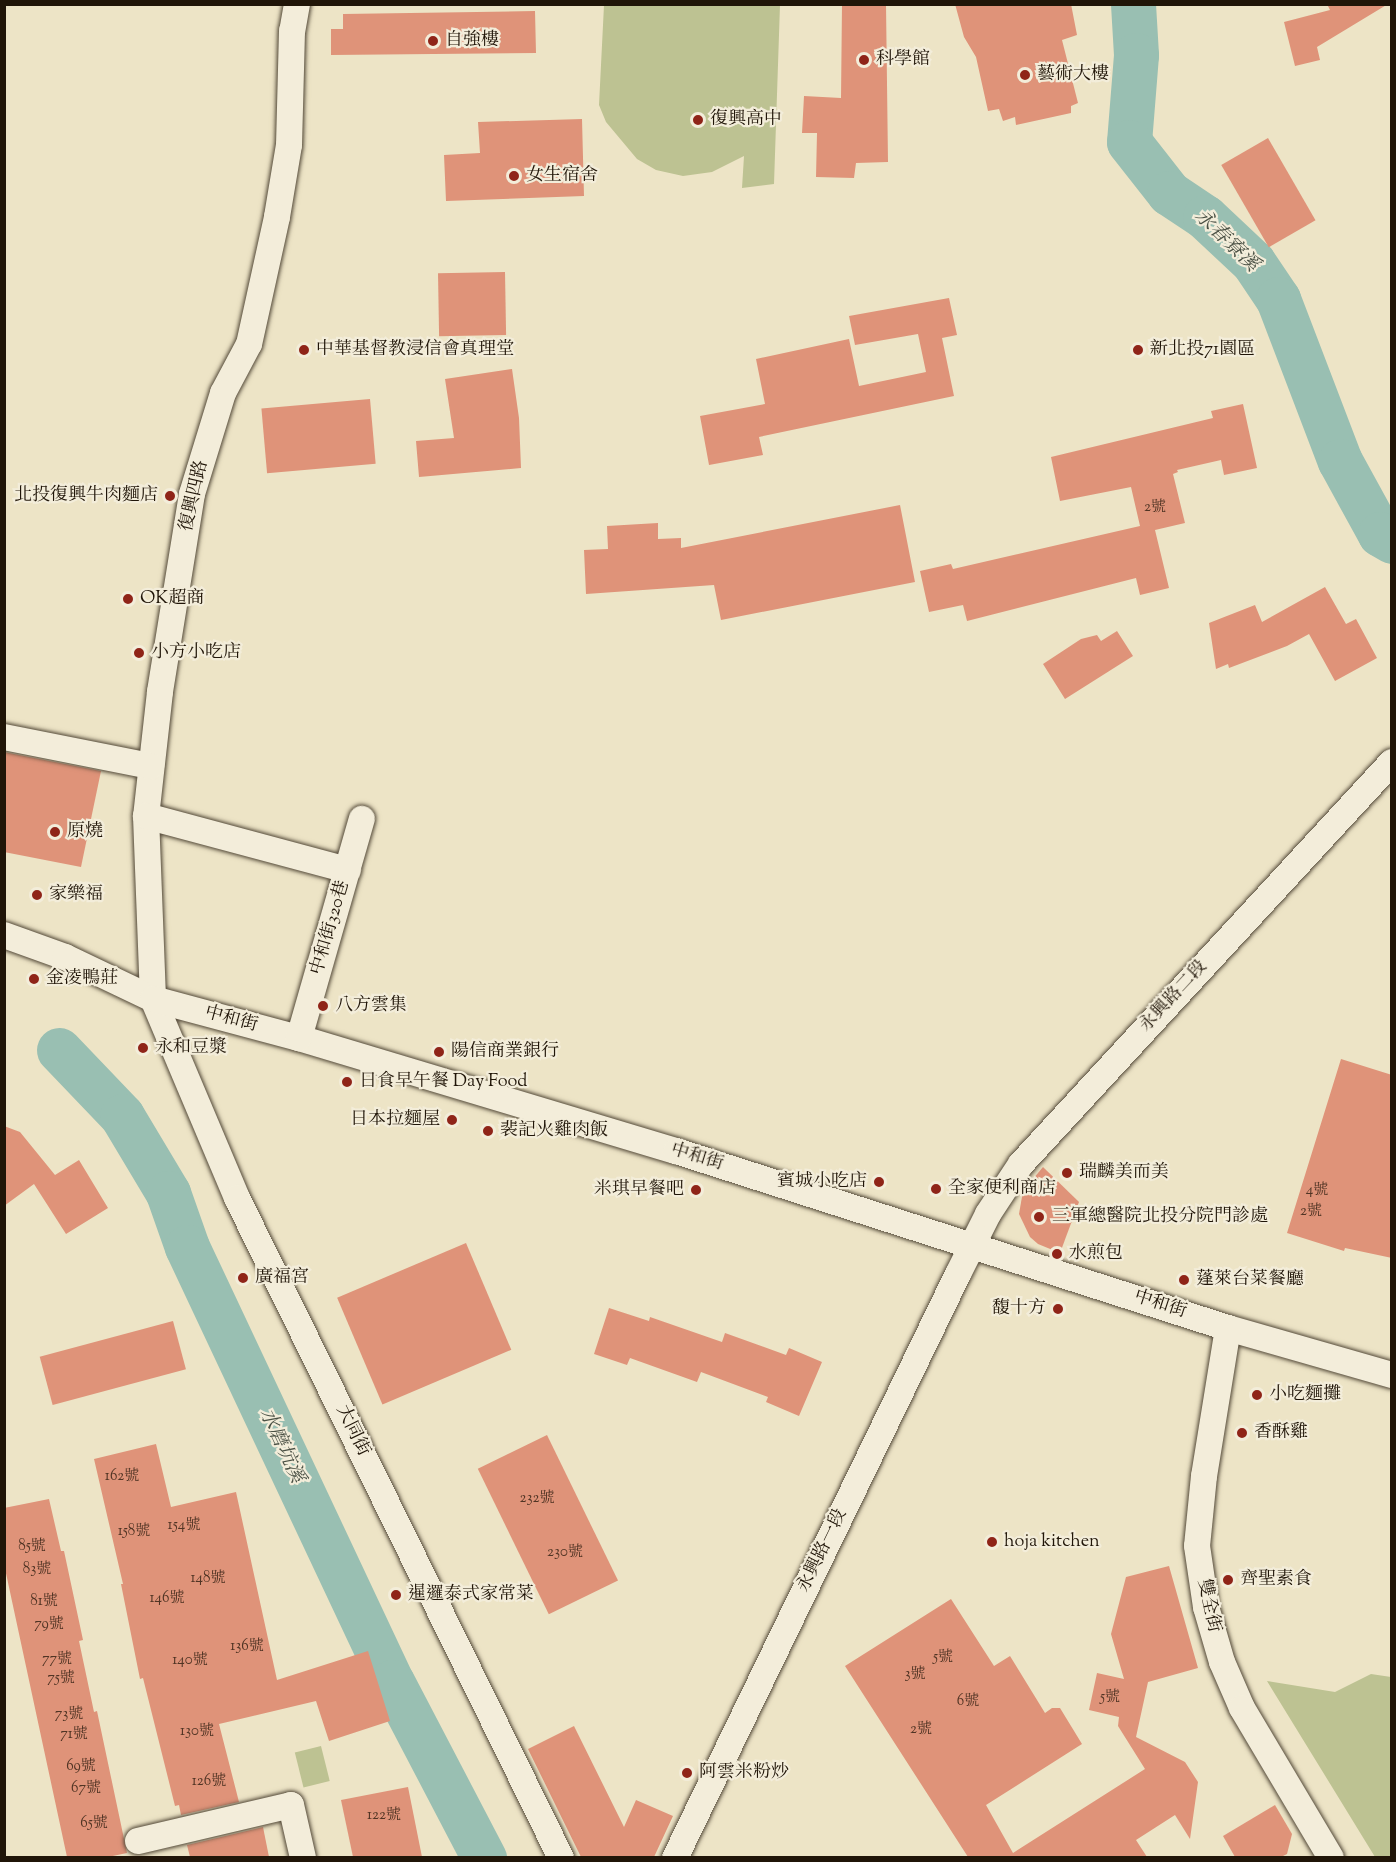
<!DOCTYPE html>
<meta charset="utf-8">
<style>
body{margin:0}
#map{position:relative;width:1396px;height:1862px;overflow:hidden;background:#ede4c6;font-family:"Sorts Mill Goudy","Noto Serif TC",serif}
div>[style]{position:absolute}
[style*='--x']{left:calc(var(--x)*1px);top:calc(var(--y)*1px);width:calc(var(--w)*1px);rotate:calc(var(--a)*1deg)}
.green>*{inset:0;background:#bdc292;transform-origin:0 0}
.river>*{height:45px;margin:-22.5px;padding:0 22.5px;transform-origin:22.5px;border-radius:22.5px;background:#99bfb2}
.building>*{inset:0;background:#df9379;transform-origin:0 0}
.roads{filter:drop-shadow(0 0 2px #534938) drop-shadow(0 0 2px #534938)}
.minor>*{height:26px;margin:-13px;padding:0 13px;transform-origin:13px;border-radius:13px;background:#f3edda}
.dots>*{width:16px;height:16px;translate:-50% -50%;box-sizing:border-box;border:3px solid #f3edda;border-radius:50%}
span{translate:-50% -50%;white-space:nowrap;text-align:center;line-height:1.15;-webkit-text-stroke:4.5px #f3edda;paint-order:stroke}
.number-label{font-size:15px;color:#503424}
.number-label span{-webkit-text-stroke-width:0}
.poi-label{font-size:18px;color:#201508}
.left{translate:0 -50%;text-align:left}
.right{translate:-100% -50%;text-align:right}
.street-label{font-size:18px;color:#201508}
.water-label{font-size:20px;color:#4a5044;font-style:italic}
.frame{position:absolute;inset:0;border:6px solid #201508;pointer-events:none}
</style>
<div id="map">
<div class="green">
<div style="clip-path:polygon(604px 5px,780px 5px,774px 184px,742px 188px,744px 156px,712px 172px,683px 176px,656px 170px,637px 159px,606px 122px,599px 105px)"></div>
<div style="clip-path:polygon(1371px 1674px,1391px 1677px,1391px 1857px,1375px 1857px,1267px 1681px,1335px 1692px)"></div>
<div style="left:321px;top:1746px;width:36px;height:27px;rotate:76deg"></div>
</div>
<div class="river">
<div style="--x:1133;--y:4;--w:51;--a:86.6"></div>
<div style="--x:1136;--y:55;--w:87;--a:94.6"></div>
<div style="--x:1129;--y:142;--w:65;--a:51.9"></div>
<div style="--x:1169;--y:193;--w:43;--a:33.7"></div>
<div style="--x:1205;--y:217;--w:66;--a:43.2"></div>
<div style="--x:1253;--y:262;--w:45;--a:56"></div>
<div style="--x:1278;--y:299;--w:173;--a:69.1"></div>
<div style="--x:1340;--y:461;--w:83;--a:61.3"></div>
<div style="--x:1380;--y:534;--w:14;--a:30"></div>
<div style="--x:59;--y:1050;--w:91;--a:46.3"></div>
<div style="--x:122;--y:1116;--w:90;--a:59.1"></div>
<div style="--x:168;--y:1193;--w:57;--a:70.6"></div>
<div style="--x:187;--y:1247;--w:481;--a:64.8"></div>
<div style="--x:392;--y:1682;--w:199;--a:62.4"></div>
</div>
<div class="building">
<div style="clip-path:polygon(842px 4px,886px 4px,888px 162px,856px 163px,854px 178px,816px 177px,817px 133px,802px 133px,804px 96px,841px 98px)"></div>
<div style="clip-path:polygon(955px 4px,1071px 4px,1077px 35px,1062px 40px,1078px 103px,1071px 106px,1071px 113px,1016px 125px,1015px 117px,1003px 121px,999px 109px,988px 111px,976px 57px,964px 37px)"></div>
<div style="clip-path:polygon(1327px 4px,1388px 4px,1317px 47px,1320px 60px,1295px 66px,1284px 22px,1330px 10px)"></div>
<div style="clip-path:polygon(535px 11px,536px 53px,331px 55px,331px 29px,343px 29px,343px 14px)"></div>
<div style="clip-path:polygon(582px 119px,584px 196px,446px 201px,444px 155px,480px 153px,478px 122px)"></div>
<div style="left:1268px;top:138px;width:95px;height:54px;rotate:60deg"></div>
<div style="left:505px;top:272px;width:63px;height:67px;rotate:89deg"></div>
<div style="clip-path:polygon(949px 298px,957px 335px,942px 338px,954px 396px,759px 437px,763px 455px,709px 465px,700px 416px,765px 404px,756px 359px,849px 339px,859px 386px,926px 372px,918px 334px,855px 345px,849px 316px)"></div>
<div style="clip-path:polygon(512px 369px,519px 418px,521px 468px,419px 477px,416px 441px,454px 438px,445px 379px)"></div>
<div style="left:370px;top:399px;width:65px;height:109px;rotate:85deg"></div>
<div style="clip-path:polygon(1243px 404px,1257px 468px,1224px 475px,1221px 460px,1177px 470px,1178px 472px,1173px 474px,1185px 523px,1155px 530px,1169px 588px,1140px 595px,1136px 578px,967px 621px,963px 605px,929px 612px,920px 571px,951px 564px,953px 569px,1140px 526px,1131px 487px,1060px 501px,1051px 457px,1213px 418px,1211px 411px)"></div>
<div style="clip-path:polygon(900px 505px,915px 582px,721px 620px,714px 585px,586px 594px,584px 550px,608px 549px,607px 526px,658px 523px,658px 539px,681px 538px,681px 548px)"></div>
<div style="clip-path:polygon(1325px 587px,1346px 624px,1356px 619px,1377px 658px,1335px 681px,1309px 634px,1287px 646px,1229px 668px,1228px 664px,1216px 669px,1209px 623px,1255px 605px,1262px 622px)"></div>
<div style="clip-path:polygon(1117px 631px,1133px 656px,1065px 699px,1043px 664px,1081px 639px,1097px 635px,1101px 641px)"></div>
<div style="clip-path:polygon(4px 752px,101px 771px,81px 867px,4px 852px)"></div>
<div style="clip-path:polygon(1341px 1059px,1392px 1075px,1392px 1258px,1345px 1248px,1344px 1251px,1287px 1233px)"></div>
<div style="clip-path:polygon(4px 1126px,20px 1132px,55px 1175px,79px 1160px,108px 1208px,66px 1234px,34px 1184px,4px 1206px)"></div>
<div style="clip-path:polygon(1043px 1167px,1079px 1202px,1060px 1253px,1038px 1244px,1030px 1237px,1019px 1214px,1023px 1191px)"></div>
<div style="left:466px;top:1243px;width:116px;height:140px;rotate:67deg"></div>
<div style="clip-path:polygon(609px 1308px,649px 1321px,650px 1317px,722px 1342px,725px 1333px,786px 1355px,789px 1348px,822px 1362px,799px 1416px,766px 1402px,768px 1397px,701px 1372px,697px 1382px,630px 1358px,627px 1365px,594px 1354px)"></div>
<div style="left:173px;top:1321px;width:50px;height:138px;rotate:75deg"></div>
<div style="left:547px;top:1435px;width:162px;height:77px;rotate:64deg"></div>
<div style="clip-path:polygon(156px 1444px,171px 1507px,236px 1492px,277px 1680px,368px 1651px,390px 1721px,329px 1741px,316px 1701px,219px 1724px,239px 1802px,181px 1815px,179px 1805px,175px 1806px,143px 1678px,140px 1679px,121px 1584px,123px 1584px,94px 1459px)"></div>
<div style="clip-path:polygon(49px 1499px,61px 1551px,64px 1551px,83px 1640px,79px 1641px,94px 1712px,97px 1711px,127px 1853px,108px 1857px,67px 1857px,4px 1564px,4px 1508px)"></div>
<div style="clip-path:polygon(1169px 1566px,1198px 1668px,1148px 1682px,1136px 1737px,1185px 1762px,1198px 1782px,1190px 1839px,1175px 1815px,1136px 1840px,1147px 1857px,968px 1857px,845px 1666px,951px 1599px,994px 1666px,1010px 1656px,1045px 1713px,1052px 1708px,1060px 1708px,1082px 1744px,986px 1805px,1013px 1853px,1145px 1769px,1118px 1726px,1119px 1717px,1089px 1710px,1097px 1673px,1124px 1679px,1111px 1634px,1126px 1577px)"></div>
<div style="clip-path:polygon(574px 1726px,624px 1827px,636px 1800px,673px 1816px,654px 1857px,581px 1857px,528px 1749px)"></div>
<div style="clip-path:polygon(408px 1787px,422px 1857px,353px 1857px,341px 1800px)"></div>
<div style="clip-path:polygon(1275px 1805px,1292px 1834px,1287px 1854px,1281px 1857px,1235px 1857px,1223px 1836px)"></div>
<div style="clip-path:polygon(263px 1827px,269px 1857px,190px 1857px,187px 1845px)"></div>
</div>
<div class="roads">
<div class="minor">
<div style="--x:297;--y:4;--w:27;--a:100"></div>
<div style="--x:292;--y:31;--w:114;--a:91.5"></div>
<div style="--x:289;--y:145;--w:73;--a:99.5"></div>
<div style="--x:277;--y:217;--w:130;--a:102.4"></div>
<div style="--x:249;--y:344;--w:55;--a:118"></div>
<div style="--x:223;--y:393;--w:106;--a:107.1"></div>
<div style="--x:192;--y:494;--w:201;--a:99.2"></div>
<div style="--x:160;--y:692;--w:125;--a:96.4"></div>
<div style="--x:146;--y:816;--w:183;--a:87.8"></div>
<div style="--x:153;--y:999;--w:216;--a:67.1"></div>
<div style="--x:237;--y:1198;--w:735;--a:63.85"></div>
<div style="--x:4;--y:737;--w:150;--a:11.2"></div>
<div style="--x:146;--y:816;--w:209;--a:15"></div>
<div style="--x:4;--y:935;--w:65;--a:19.8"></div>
<div style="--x:65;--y:957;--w:98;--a:25.5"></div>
<div style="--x:153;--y:999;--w:151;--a:15"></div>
<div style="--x:299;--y:1038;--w:394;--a:16.7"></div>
<div style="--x:676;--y:1151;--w:580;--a:17.78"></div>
<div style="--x:1228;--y:1328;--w:171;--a:16"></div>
<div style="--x:299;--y:1038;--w:228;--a:-74"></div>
<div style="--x:1228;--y:1328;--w:150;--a:99.2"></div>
<div style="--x:1204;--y:1476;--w:70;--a:95.7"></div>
<div style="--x:1197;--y:1546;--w:62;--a:81.6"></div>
<div style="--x:1206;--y:1607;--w:57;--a:73.8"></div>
<div style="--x:1222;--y:1662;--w:50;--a:66.5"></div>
<div style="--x:1242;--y:1708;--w:174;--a:59.3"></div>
<div style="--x:138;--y:1841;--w:157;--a:-13.2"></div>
<div style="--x:291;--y:1805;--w:54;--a:77.2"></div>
<div style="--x:675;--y:1858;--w:649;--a:-64.15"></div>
<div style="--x:958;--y:1274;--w:67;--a:-63.4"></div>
<div style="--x:988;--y:1214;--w:60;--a:-56.6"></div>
<div style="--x:1021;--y:1164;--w:547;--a:-47.3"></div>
</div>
</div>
<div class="dots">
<div style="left:433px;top:41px;background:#8f2418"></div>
<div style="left:864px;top:60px;background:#8f2418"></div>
<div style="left:1025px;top:75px;background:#8f2418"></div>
<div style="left:698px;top:120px;background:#8f2418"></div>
<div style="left:514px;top:176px;background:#8f2418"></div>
<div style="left:304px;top:350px;background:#8f2418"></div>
<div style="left:1138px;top:350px;background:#8f2418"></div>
<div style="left:170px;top:496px;background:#8f2418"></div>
<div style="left:128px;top:599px;background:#8f2418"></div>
<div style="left:139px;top:653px;background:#8f2418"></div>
<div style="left:55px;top:832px;background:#8f2418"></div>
<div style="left:37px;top:895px;background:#8f2418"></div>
<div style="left:34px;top:979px;background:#8f2418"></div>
<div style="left:323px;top:1006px;background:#8f2418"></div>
<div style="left:143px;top:1048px;background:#8f2418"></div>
<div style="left:439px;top:1052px;background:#8f2418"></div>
<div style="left:347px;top:1082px;background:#8f2418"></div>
<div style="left:452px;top:1120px;background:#8f2418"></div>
<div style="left:488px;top:1131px;background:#8f2418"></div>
<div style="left:1067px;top:1173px;background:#8f2418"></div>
<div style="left:879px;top:1182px;background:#8f2418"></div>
<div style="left:936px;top:1189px;background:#8f2418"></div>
<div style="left:696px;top:1190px;background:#8f2418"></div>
<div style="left:1039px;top:1217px;background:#8f2418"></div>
<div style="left:1057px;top:1254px;background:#8f2418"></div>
<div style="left:243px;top:1278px;background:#8f2418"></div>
<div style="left:1184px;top:1280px;background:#8f2418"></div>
<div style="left:1058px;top:1309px;background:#8f2418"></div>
<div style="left:1257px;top:1395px;background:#8f2418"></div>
<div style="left:1242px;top:1433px;background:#8f2418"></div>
<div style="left:992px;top:1542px;background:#8f2418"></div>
<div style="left:1228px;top:1580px;background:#8f2418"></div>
<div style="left:396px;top:1595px;background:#8f2418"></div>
<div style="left:687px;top:1773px;background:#8f2418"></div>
</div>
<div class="number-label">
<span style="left:1155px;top:508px">2號</span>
<span style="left:1317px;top:1191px">4號</span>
<span style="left:1311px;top:1212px">2號</span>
<span style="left:122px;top:1477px">162號</span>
<span style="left:537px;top:1499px">232號</span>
<span style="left:184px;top:1526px">154號</span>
<span style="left:134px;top:1532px">158號</span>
<span style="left:32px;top:1547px">85號</span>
<span style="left:565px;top:1553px">230號</span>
<span style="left:37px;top:1570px">83號</span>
<span style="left:208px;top:1579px">148號</span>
<span style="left:167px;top:1599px">146號</span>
<span style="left:44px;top:1602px">81號</span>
<span style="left:49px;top:1625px">79號</span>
<span style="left:247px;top:1647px">136號</span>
<span style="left:943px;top:1658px">5號</span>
<span style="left:57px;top:1660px">77號</span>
<span style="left:190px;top:1661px">140號</span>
<span style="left:915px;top:1675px">3號</span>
<span style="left:61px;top:1679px">75號</span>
<span style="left:1110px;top:1698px">5號</span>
<span style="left:968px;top:1702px">6號</span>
<span style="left:69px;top:1715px">73號</span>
<span style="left:921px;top:1730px">2號</span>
<span style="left:197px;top:1732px">130號</span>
<span style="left:74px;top:1735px">71號</span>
<span style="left:81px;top:1767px">69號</span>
<span style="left:209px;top:1782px">126號</span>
<span style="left:86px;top:1789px">67號</span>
<span style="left:384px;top:1816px">122號</span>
<span style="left:94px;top:1824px">65號</span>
</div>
<div class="poi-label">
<span class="left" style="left:445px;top:41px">自強樓</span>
<span class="left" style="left:876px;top:60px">科學館</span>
<span class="left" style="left:1037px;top:75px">藝術大樓</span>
<span class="left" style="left:710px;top:120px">復興高中</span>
<span class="left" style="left:526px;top:176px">女生宿舍</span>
<span class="left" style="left:316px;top:350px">中華基督教浸信會真理堂</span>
<span class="left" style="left:1150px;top:350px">新北投71園區</span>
<span class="right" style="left:158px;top:496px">北投復興牛肉麵店</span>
<span class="left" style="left:140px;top:599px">OK超商</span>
<span class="left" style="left:151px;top:653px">小方小吃店</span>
<span class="left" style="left:67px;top:832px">原燒</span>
<span class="left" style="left:49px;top:895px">家樂福</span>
<span class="left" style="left:46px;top:979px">金凌鴨莊</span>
<span class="left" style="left:335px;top:1006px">八方雲集</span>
<span class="left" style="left:155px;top:1048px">永和豆漿</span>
<span class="left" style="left:451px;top:1052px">陽信商業銀行</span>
<span class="left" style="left:359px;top:1082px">日食早午餐 Day Food</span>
<span class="right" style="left:440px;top:1120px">日本拉麵屋</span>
<span class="left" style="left:500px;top:1131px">裴記火雞肉飯</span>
<span class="left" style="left:1079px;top:1173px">瑞麟美而美</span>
<span class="right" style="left:867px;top:1182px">賓城小吃店</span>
<span class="left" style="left:948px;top:1189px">全家便利商店</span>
<span class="right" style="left:684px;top:1190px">米琪早餐吧</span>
<span class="left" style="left:1052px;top:1217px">三軍總醫院北投分院門診處</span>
<span class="left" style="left:1069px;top:1254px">水煎包</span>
<span class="left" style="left:255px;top:1278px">廣福宮</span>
<span class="left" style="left:1196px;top:1280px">蓬萊台菜餐廳</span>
<span class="right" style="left:1046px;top:1309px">馥十方</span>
<span class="left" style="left:1269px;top:1395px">小吃麵攤</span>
<span class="left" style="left:1254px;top:1433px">香酥雞</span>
<span class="left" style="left:1004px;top:1542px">hoja kitchen</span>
<span class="left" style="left:1240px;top:1580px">齊聖素食</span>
<span class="left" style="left:408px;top:1595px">暹邏泰式家常菜</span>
<span class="left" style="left:699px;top:1773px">阿雲米粉炒</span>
</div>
<div class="street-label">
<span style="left:195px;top:496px;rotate:-77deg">復興四路</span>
<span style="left:331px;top:928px;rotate:-74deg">中和街320巷</span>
<span style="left:1174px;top:997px;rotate:-47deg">永興路二段</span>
<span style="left:231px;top:1020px;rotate:15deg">中和街</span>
<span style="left:697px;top:1158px;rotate:17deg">中和街</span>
<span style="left:1160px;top:1305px;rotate:18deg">中和街</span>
<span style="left:352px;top:1431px;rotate:64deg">大同街</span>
<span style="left:823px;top:1551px;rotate:-64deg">永興路一段</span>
<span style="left:1208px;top:1606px;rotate:78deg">雙全街</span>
</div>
<div class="water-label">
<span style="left:1226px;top:241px;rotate:44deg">永春寮溪</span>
<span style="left:281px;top:1446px;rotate:65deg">水磨坑溪</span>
</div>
<div class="frame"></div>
</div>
